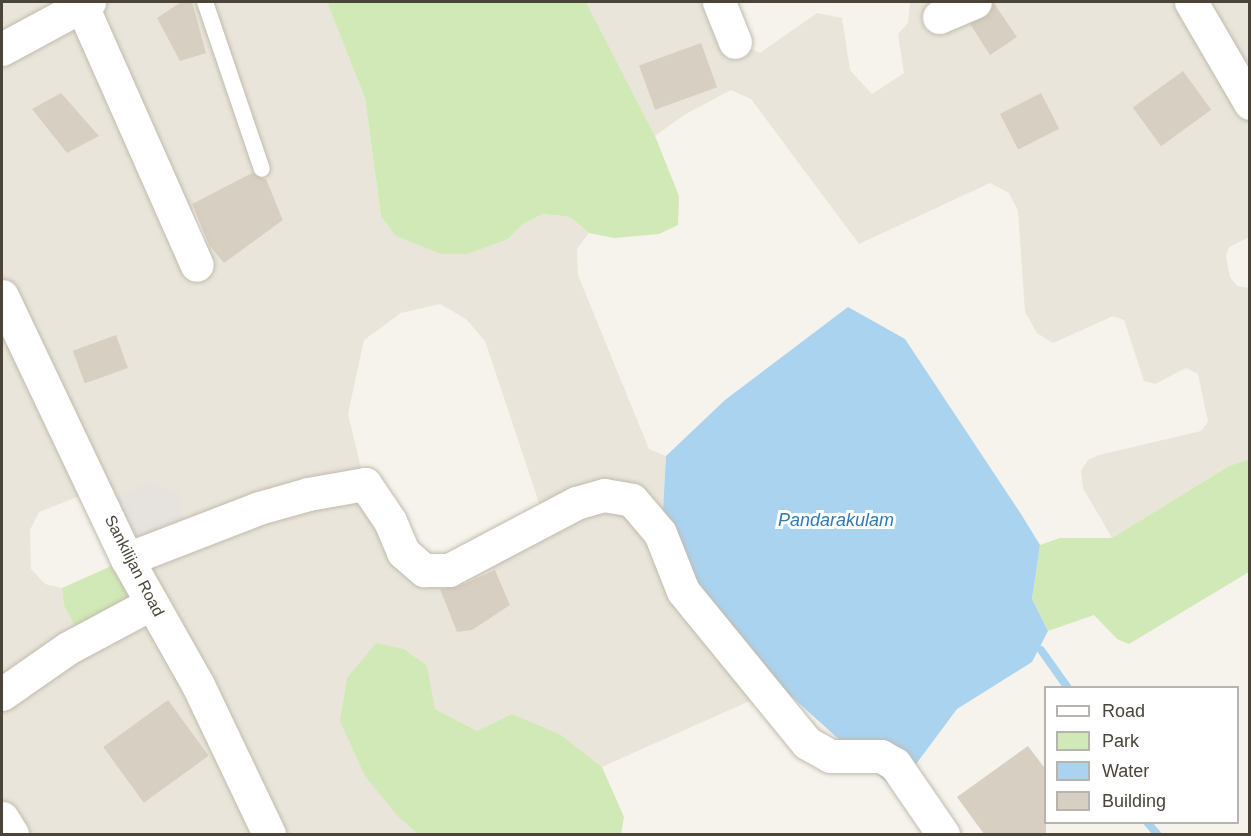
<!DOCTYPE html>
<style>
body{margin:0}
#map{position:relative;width:1251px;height:836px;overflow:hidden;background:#f6f3ec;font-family:Arial,sans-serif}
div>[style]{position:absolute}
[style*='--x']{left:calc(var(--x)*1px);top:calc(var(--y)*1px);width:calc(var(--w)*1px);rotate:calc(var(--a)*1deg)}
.residential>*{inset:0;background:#eae5da}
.industrial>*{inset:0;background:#e6e2dd}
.green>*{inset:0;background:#d1e9b6}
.water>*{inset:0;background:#aad3f0}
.stream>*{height:8px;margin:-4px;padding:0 4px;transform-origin:4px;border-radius:4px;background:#aad3f0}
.building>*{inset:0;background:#d7cfc1;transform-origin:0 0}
.roads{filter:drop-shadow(0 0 2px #c1bbae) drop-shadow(0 0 2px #c1bbae)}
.lane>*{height:16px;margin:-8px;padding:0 8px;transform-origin:8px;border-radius:8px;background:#fff}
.street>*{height:33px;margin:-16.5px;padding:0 16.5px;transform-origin:16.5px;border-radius:16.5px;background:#fff}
span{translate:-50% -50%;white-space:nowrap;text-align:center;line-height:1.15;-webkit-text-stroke:6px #fff;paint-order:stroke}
.street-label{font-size:16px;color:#4a4439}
.water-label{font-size:18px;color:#3079af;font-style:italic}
.frame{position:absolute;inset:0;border:3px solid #4a4439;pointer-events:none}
.legend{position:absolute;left:1044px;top:686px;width:195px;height:138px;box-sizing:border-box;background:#fff;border:2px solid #b7b4b0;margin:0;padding:8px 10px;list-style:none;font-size:18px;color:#4a4439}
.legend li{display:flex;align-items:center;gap:12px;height:30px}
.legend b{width:30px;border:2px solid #b7b4b0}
</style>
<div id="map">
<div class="residential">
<div style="clip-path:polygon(evenodd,2px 2px,327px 2px,365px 98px,381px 216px,468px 254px,508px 239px,523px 224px,543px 214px,570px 217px,589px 233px,577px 249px,578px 275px,649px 449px,666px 456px,660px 565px,781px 687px,602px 767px,561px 735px,477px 731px,434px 709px,427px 666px,399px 818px,418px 834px,2px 834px,2px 2px,262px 170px,283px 220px,224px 262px,199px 234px,192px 204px,262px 170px,2px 2px,440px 304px,466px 319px,485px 341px,543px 515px,424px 570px,365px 484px,348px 414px,364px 340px,401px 313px,440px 304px,2px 2px,95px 490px,152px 603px,84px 643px,64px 606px,62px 588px,45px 584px,31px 569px,30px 530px,39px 512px,95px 490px)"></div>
<div style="clip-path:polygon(586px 2px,719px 2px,735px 42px,760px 53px,817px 13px,842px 18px,850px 70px,872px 94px,904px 73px,898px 34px,908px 23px,910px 2px,1249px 2px,1249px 237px,1229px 247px,1226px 256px,1230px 277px,1237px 286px,1249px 288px,1249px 459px,1229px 466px,1112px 538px,1083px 488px,1081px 471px,1088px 460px,1099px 455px,1201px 431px,1208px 422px,1198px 374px,1186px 368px,1155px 384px,1144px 381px,1124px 320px,1113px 316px,1053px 343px,1037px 333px,1025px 312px,1018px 211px,1009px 193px,990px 183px,859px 244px,751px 99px,731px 90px,684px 115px,655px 136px)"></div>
</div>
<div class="industrial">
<div style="clip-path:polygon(147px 483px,178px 491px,183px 522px,127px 559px,111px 501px)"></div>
</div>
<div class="green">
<div style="clip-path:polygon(327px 2px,586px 2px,655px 136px,679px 196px,678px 225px,659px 234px,614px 238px,589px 233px,570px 217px,543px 214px,523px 224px,508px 239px,468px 254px,441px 254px,396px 236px,381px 216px,365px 98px)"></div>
<div style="clip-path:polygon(1249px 459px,1249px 572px,1129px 644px,1117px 639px,1094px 615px,1048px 631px,1032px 599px,1040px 545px,1060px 538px,1112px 538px,1229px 466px)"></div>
<div style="clip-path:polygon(127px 559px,152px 603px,84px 643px,64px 606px,62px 588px)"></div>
<div style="clip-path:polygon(376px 643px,404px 649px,427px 666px,435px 709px,477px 731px,512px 714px,561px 735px,602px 767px,624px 817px,621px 834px,418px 834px,399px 818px,365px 776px,340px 721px,347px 678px)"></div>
</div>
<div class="water">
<div style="clip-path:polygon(848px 307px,905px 339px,1021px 514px,1040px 545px,1032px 599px,1048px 631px,1032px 662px,957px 709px,896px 791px,781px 687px,660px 565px,666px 456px,725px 400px)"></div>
</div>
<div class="stream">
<div style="--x:1041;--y:650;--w:47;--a:54.6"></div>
<div style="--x:1147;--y:822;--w:16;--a:50"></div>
</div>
<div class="building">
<div style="clip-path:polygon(181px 2px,192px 2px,206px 53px,180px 61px,157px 18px)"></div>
<div style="clip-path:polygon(993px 2px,1017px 37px,990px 55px,970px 24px,989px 14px)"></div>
<div style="left:701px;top:43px;width:47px;height:66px;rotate:70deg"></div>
<div style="left:1183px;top:71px;width:48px;height:62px;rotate:54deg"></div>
<div style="clip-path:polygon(61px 93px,99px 136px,67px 153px,32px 109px)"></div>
<div style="left:1041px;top:93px;width:40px;height:46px;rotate:63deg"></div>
<div style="clip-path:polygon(252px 173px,266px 179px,283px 220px,224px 263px,209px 245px,192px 204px)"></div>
<div style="left:116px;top:335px;width:35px;height:46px;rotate:70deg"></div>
<div style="clip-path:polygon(495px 570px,510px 605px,472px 630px,457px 632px,440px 589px,457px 587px)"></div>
<div style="left:168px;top:700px;width:69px;height:80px;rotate:54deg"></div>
<div style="clip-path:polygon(1028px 746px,1046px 770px,1046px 834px,984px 834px,957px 797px)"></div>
</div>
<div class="roads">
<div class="lane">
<div style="--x:205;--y:2;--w:176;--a:71.2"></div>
</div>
<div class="street">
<div style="--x:719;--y:2;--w:43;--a:68.2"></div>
<div style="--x:1191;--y:2;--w:117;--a:59.7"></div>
<div style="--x:82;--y:6;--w:283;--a:66.1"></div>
<div style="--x:939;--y:17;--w:39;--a:-23"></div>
<div style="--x:2;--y:49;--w:99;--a:-28.4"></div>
<div style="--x:2;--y:296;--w:291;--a:64.6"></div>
<div style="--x:127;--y:559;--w:145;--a:60.6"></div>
<div style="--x:198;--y:685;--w:165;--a:64.5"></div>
<div style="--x:127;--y:559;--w:142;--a:-21.1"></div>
<div style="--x:259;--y:508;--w:51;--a:-15.9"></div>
<div style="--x:308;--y:494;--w:58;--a:-10"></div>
<div style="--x:365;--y:484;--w:45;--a:56"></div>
<div style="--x:390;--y:521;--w:34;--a:67"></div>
<div style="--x:403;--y:552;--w:28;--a:41"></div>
<div style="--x:424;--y:570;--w:25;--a:0"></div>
<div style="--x:449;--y:570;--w:144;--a:-27.8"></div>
<div style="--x:576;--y:503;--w:29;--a:-16"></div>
<div style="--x:604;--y:495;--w:28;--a:10"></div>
<div style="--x:632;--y:500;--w:43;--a:49.7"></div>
<div style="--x:660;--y:533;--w:62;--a:68.4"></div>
<div style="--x:683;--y:591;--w:196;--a:50.8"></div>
<div style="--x:807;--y:743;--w:26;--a:29"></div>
<div style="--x:830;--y:756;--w:51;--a:0"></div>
<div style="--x:881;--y:756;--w:16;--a:30"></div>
<div style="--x:895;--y:764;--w:85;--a:55.6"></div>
<div style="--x:2;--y:694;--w:80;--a:-34.9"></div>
<div style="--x:68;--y:648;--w:95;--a:-28.2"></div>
<div style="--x:2;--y:818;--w:19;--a:58"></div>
</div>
</div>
<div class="street-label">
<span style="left:134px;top:566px;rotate:63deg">Sankilijan Road</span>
</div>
<div class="water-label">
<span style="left:836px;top:520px">Pandarakulam</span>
</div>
<div class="frame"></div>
<ul class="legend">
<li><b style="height:8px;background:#fff"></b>Road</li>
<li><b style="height:16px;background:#d1e9b6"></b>Park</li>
<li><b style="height:16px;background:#aad3f0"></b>Water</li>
<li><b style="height:16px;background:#d7cfc1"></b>Building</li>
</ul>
</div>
